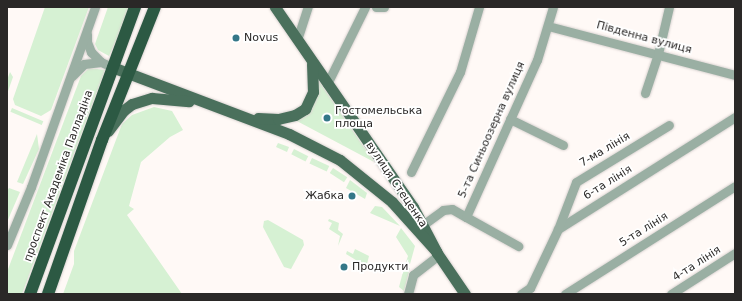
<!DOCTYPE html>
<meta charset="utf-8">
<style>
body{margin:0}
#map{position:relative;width:742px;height:301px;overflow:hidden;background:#fff9f6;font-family:"DejaVu Sans",sans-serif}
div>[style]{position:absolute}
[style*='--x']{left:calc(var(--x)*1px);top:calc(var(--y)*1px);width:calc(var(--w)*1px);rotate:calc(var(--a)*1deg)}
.green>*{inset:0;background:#d6f1d3;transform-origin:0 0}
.roads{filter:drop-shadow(0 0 1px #d9d3d1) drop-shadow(0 0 1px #d9d3d1)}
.minor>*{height:9px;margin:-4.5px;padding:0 4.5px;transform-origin:4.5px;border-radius:4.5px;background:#9aafa3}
.major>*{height:11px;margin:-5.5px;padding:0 5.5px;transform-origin:5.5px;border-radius:5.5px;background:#4a705c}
.highway>*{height:12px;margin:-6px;padding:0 6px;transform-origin:6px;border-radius:6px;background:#2c5943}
.dots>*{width:11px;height:11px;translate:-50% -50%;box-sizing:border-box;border:2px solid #fff;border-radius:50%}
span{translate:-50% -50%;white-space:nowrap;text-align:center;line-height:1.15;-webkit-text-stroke:3.5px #fff;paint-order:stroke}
.poi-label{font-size:11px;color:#2a2827}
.left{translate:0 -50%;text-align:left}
.right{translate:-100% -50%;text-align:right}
.street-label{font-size:11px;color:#2a2827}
.frame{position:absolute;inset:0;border:8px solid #2a2827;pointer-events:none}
</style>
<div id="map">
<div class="green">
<div style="clip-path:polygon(45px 7px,89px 7px,51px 110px,41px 116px,15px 105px,13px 99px)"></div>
<div style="clip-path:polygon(108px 7px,131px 7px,109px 56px,98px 50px,95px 44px)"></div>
<div style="clip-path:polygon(89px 68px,105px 70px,22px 294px,7px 294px,7px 272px,81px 76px)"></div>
<div style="clip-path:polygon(10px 72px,13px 77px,7px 94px,7px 80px)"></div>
<div style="clip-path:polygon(319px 81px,374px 162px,295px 120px)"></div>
<div style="clip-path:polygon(154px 107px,172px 111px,183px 130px,170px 137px,141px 162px,129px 206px,134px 209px,127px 215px,182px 294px,63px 294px,74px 264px,74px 251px,122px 124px,132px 115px)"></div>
<div style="left:12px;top:108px;width:34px;height:4px;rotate:23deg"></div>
<div style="clip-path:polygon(37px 134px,39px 149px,23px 184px,17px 182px)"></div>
<div style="clip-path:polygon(278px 143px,289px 147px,287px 152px,276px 147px)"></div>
<div style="left:294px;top:149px;width:16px;height:6px;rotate:27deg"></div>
<div style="left:312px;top:158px;width:19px;height:6px;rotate:25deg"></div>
<div style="left:333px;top:168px;width:17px;height:6px;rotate:33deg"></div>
<div style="clip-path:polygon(350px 180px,367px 193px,365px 199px,346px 188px)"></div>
<div style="clip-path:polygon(9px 188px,20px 192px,7px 222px,7px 191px)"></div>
<div style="clip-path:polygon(375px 206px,382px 207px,400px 226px,370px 213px)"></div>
<div style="clip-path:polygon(329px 219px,339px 223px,338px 230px,343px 234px,338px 246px,340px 236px,329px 229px,332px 223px,328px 221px)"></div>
<div style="clip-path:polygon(268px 220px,303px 240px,304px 245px,291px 269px,284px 267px,263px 227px,264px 221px)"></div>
<div style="clip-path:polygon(401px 228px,415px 246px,410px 264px,406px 262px,408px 256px,396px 237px)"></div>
<div style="clip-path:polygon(355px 249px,369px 256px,367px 264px,364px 265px,346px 254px,347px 251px,353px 254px)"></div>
<div style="clip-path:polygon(404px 268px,410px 268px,404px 291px,399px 287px)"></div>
</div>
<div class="roads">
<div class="minor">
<div style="--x:376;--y:7;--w:8;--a:0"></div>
<div style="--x:548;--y:26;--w:193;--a:14.7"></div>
<div style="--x:87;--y:34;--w:8;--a:90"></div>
<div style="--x:87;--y:42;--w:11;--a:68"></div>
<div style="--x:91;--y:52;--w:14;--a:45"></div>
<div style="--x:101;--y:62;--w:12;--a:24"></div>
<div style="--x:297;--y:40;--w:35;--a:-72"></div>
<div style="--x:72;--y:76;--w:17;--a:-45"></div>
<div style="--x:84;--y:64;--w:17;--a:-7"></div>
<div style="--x:327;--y:84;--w:86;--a:-63.7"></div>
<div style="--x:645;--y:93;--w:41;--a:-71.6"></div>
<div style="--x:658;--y:54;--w:48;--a:-76.8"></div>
<div style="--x:510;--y:119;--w:59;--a:26.1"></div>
<div style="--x:411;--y:172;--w:111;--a:-63.9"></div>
<div style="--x:460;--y:72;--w:68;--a:-73.7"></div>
<div style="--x:466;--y:217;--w:60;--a:29.1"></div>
<div style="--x:424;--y:224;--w:24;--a:-36"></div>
<div style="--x:443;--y:210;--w:9;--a:-6"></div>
<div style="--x:452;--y:209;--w:16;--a:30"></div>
<div style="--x:466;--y:217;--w:172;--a:-65.7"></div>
<div style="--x:537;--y:60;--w:55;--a:-73.2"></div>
<div style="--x:558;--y:229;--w:209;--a:-32.3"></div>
<div style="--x:7;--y:245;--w:63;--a:-67.5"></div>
<div style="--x:31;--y:187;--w:191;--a:-70.4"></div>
<div style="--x:408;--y:294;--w:20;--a:-75"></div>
<div style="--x:413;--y:275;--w:33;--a:-38"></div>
<div style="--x:521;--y:294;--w:11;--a:-34"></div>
<div style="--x:530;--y:288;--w:65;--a:-64.6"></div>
<div style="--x:558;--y:229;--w:50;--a:-69"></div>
<div style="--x:576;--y:182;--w:109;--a:-31.5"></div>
<div style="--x:565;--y:294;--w:201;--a:-32.4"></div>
<div style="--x:671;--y:294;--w:76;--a:-32.6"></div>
</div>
<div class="major">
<div style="--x:275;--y:7;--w:243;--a:55.4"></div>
<div style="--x:413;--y:207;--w:52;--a:62.4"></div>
<div style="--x:437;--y:253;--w:50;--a:55.7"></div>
<div style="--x:112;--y:67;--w:189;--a:20.7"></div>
<div style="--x:289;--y:134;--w:57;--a:27"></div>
<div style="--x:340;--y:160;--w:67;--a:38.9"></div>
<div style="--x:392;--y:202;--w:66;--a:48.1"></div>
<div style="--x:258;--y:118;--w:20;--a:3"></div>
<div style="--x:278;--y:119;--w:17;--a:-13"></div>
<div style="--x:295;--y:115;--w:12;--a:-31"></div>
<div style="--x:305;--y:109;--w:19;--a:-65"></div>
<div style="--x:313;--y:92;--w:28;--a:-92"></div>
<div style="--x:108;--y:131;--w:26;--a:-53"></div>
<div style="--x:124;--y:110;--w:10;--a:-37"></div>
<div style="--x:132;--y:104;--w:21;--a:-17"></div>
<div style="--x:152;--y:98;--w:37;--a:5"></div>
</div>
<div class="highway">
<div style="--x:30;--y:294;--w:306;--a:-69.9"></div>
<div style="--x:48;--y:294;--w:163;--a:-70.7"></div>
<div style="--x:102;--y:140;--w:143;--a:-68.3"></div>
</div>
</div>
<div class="dots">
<div style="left:236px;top:38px;background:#347788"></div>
<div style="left:327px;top:118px;background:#347788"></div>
<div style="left:352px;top:196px;background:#347788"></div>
<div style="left:344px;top:267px;background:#347788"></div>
</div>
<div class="poi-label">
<span class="left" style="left:244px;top:38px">Novus</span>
<span class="left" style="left:335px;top:118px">Гостомельська<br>площа</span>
<span class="right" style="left:344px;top:196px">Жабка</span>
<span class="left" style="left:352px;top:267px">Продукти</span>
</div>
<div class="street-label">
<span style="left:644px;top:38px;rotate:15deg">Південна вулиця</span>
<span style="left:492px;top:130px;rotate:-66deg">5-та Синьоозерна вулиця</span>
<span style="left:605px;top:150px;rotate:-31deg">7-ма лінія</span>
<span style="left:59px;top:176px;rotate:-70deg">проспект Академіка Палладіна</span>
<span style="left:608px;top:183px;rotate:-32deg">6-та лінія</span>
<span style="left:396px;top:185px;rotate:56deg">вулиця Стеценка</span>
<span style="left:644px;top:230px;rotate:-32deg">5-та лінія</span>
<span style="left:697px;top:264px;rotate:-33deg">4-та лінія</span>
</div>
<div class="frame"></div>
</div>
